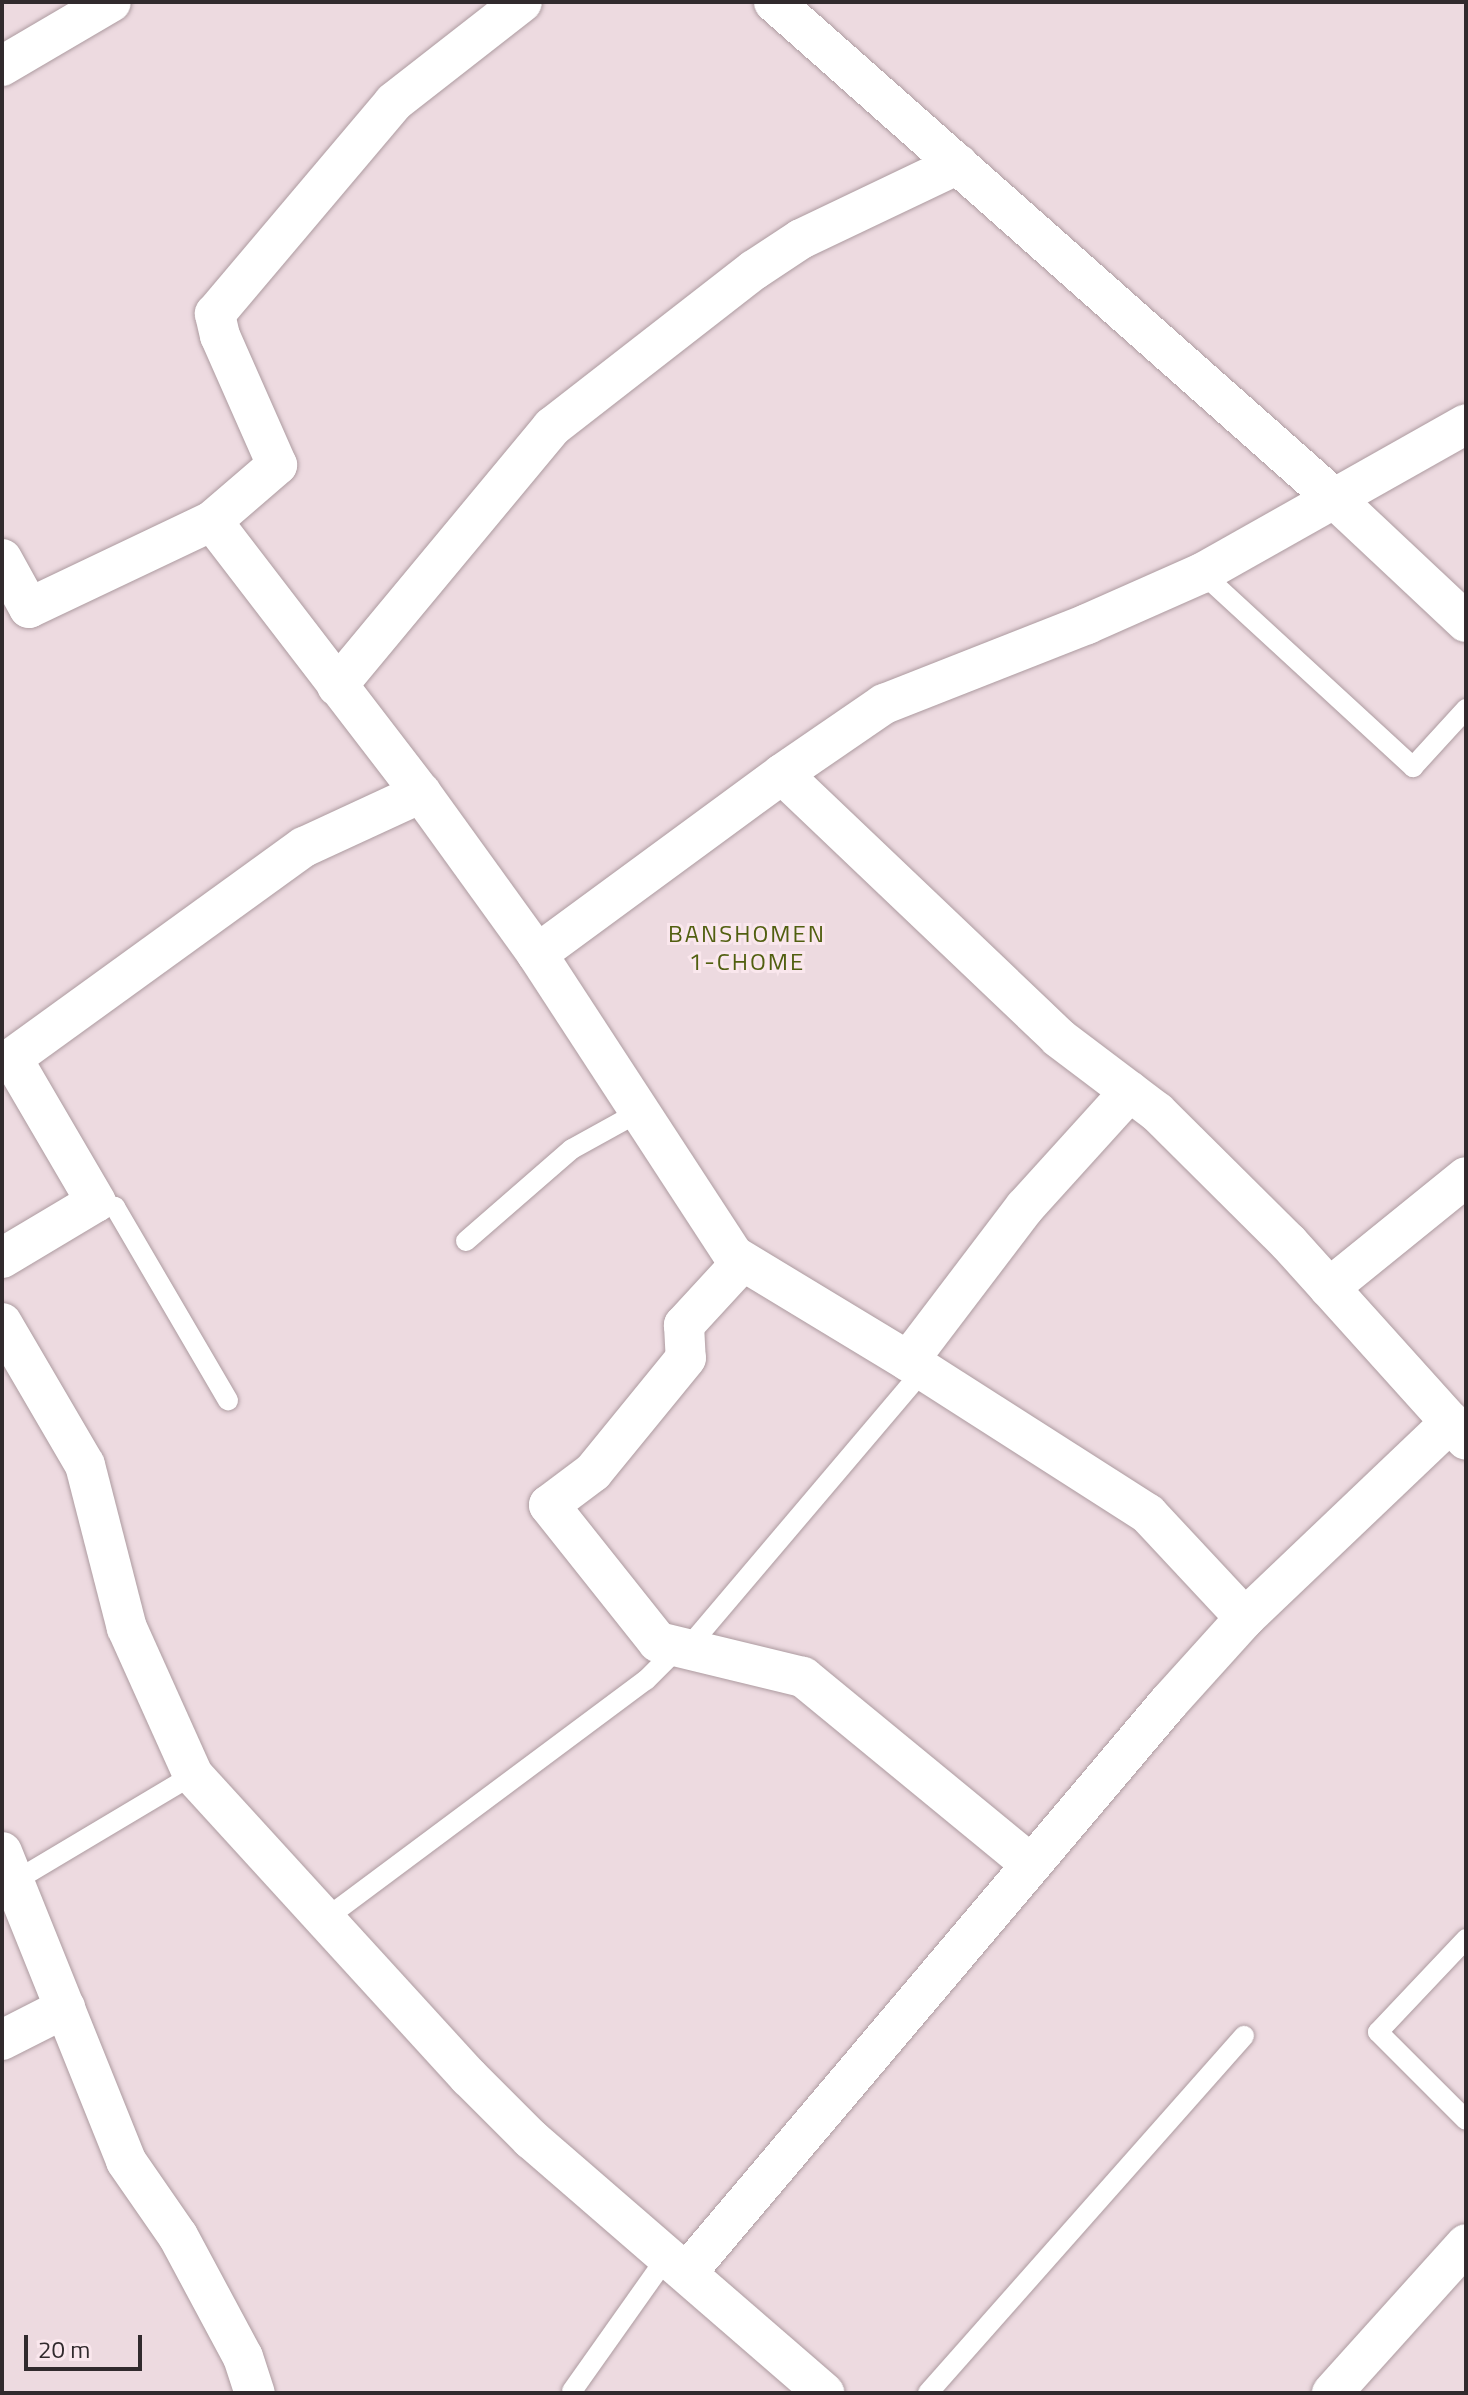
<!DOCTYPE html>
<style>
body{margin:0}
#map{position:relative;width:1468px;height:2395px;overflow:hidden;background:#eddae0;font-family:"Titillium Web",sans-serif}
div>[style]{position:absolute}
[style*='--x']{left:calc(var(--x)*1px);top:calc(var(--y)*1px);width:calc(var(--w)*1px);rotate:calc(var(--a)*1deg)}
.roads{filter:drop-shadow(0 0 2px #ad9ba0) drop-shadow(0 0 2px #ad9ba0)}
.service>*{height:20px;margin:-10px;padding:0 10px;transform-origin:10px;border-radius:10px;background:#fff}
.minor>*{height:40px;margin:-20px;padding:0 20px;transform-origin:20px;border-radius:20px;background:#fff}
span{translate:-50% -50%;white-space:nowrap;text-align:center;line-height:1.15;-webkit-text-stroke:6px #fae7ed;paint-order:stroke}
.neighbourhood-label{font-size:24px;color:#515f10;letter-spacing:2px}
.frame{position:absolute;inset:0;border:4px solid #312a2d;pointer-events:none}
.scale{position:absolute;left:24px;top:2335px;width:118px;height:36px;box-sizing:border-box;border:4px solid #312a2d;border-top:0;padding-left:10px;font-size:24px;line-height:28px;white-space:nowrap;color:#312a2d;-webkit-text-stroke:6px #fae7ed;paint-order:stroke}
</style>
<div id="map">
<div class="roads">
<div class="service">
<div style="--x:1202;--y:573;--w:287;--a:42.6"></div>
<div style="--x:1413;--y:767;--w:79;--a:-47.6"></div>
<div style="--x:96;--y:1202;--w:20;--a:15"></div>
<div style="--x:115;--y:1207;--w:224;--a:59.7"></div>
<div style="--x:466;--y:1241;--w:140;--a:-41"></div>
<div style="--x:572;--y:1149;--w:77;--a:-28.9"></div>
<div style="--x:685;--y:1651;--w:368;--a:-49.7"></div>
<div style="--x:15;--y:1881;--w:207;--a:-30.8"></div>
<div style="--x:325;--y:1919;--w:400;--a:-36.7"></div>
<div style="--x:646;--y:1680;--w:44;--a:-45"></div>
<div style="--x:1466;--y:1939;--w:128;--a:133.4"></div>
<div style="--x:1378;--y:2032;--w:124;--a:45"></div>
<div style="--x:572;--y:2391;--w:164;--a:-54.7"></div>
<div style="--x:928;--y:2393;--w:477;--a:-48.5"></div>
</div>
<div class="minor">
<div style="--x:774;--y:2;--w:751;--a:41.54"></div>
<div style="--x:1336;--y:500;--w:178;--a:43.2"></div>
<div style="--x:2;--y:66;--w:126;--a:-30.4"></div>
<div style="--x:212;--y:521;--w:343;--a:52.5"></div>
<div style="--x:421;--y:793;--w:198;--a:54.2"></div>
<div style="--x:537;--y:954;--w:359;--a:56.9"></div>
<div style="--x:733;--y:1255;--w:222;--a:31.2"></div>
<div style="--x:923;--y:1370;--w:267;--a:32.6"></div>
<div style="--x:1148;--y:1514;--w:142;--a:47"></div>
<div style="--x:2;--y:559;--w:56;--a:61.1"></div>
<div style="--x:29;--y:608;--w:203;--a:-25.4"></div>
<div style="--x:212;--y:521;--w:86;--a:-40.7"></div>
<div style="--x:277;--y:465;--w:141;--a:-113.8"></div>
<div style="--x:220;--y:336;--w:23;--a:-103"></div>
<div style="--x:215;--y:314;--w:277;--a:-49.8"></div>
<div style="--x:394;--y:102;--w:162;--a:-38"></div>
<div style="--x:337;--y:686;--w:337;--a:-50.3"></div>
<div style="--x:552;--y:427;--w:256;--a:-37.9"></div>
<div style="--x:754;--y:270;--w:56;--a:-33.4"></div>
<div style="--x:801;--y:239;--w:174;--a:-25.5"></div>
<div style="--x:782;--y:774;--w:383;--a:43.6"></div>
<div style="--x:1059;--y:1038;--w:123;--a:37.1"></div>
<div style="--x:1157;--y:1112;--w:185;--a:44.8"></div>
<div style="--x:1288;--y:1242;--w:266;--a:48"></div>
<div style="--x:537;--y:954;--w:304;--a:-36.3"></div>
<div style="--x:782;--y:774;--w:124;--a:-34.5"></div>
<div style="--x:884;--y:704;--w:218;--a:-21.5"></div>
<div style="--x:1087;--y:624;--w:126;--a:-23.9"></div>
<div style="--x:1202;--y:573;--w:303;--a:-29.4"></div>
<div style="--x:2;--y:1258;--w:109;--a:-30.8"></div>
<div style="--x:96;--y:1202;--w:167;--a:-120.3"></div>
<div style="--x:12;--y:1058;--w:360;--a:-35.9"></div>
<div style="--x:304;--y:847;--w:129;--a:-24.8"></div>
<div style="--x:742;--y:1262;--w:86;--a:132.6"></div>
<div style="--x:684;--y:1325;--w:33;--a:87"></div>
<div style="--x:686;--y:1358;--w:147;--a:129.2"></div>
<div style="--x:593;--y:1472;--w:55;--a:143.1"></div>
<div style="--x:549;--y:1505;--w:175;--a:51.5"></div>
<div style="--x:658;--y:1642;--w:149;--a:13.6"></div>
<div style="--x:803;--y:1677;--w:295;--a:39.4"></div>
<div style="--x:1329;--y:1288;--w:176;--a:-39"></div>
<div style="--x:2;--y:1323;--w:164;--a:59.7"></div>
<div style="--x:85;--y:1465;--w:168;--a:75.6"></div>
<div style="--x:127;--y:1628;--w:161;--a:65.8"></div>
<div style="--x:193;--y:1775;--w:409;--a:47.6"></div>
<div style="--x:469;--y:2077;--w:88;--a:45"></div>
<div style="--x:531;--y:2139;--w:388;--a:40.9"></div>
<div style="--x:908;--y:1361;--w:193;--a:-52.8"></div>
<div style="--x:1025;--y:1207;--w:156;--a:-47.8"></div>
<div style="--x:2;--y:1852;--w:333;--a:68.1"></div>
<div style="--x:126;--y:2161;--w:91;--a:55.3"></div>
<div style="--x:178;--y:2236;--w:137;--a:61.8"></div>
<div style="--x:243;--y:2357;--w:38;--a:72"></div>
<div style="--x:2;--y:2040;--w:71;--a:-26.9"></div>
<div style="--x:688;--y:2271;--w:745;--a:-49.79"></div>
<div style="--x:1169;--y:1702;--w:113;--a:-47.9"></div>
<div style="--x:1245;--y:1618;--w:284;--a:-43.6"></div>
<div style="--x:1332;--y:2393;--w:200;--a:-48"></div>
</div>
</div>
<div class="neighbourhood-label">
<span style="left:747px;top:948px">BANSHOMEN<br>1-CHOME</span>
</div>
<div class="frame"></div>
<div class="scale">20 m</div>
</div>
